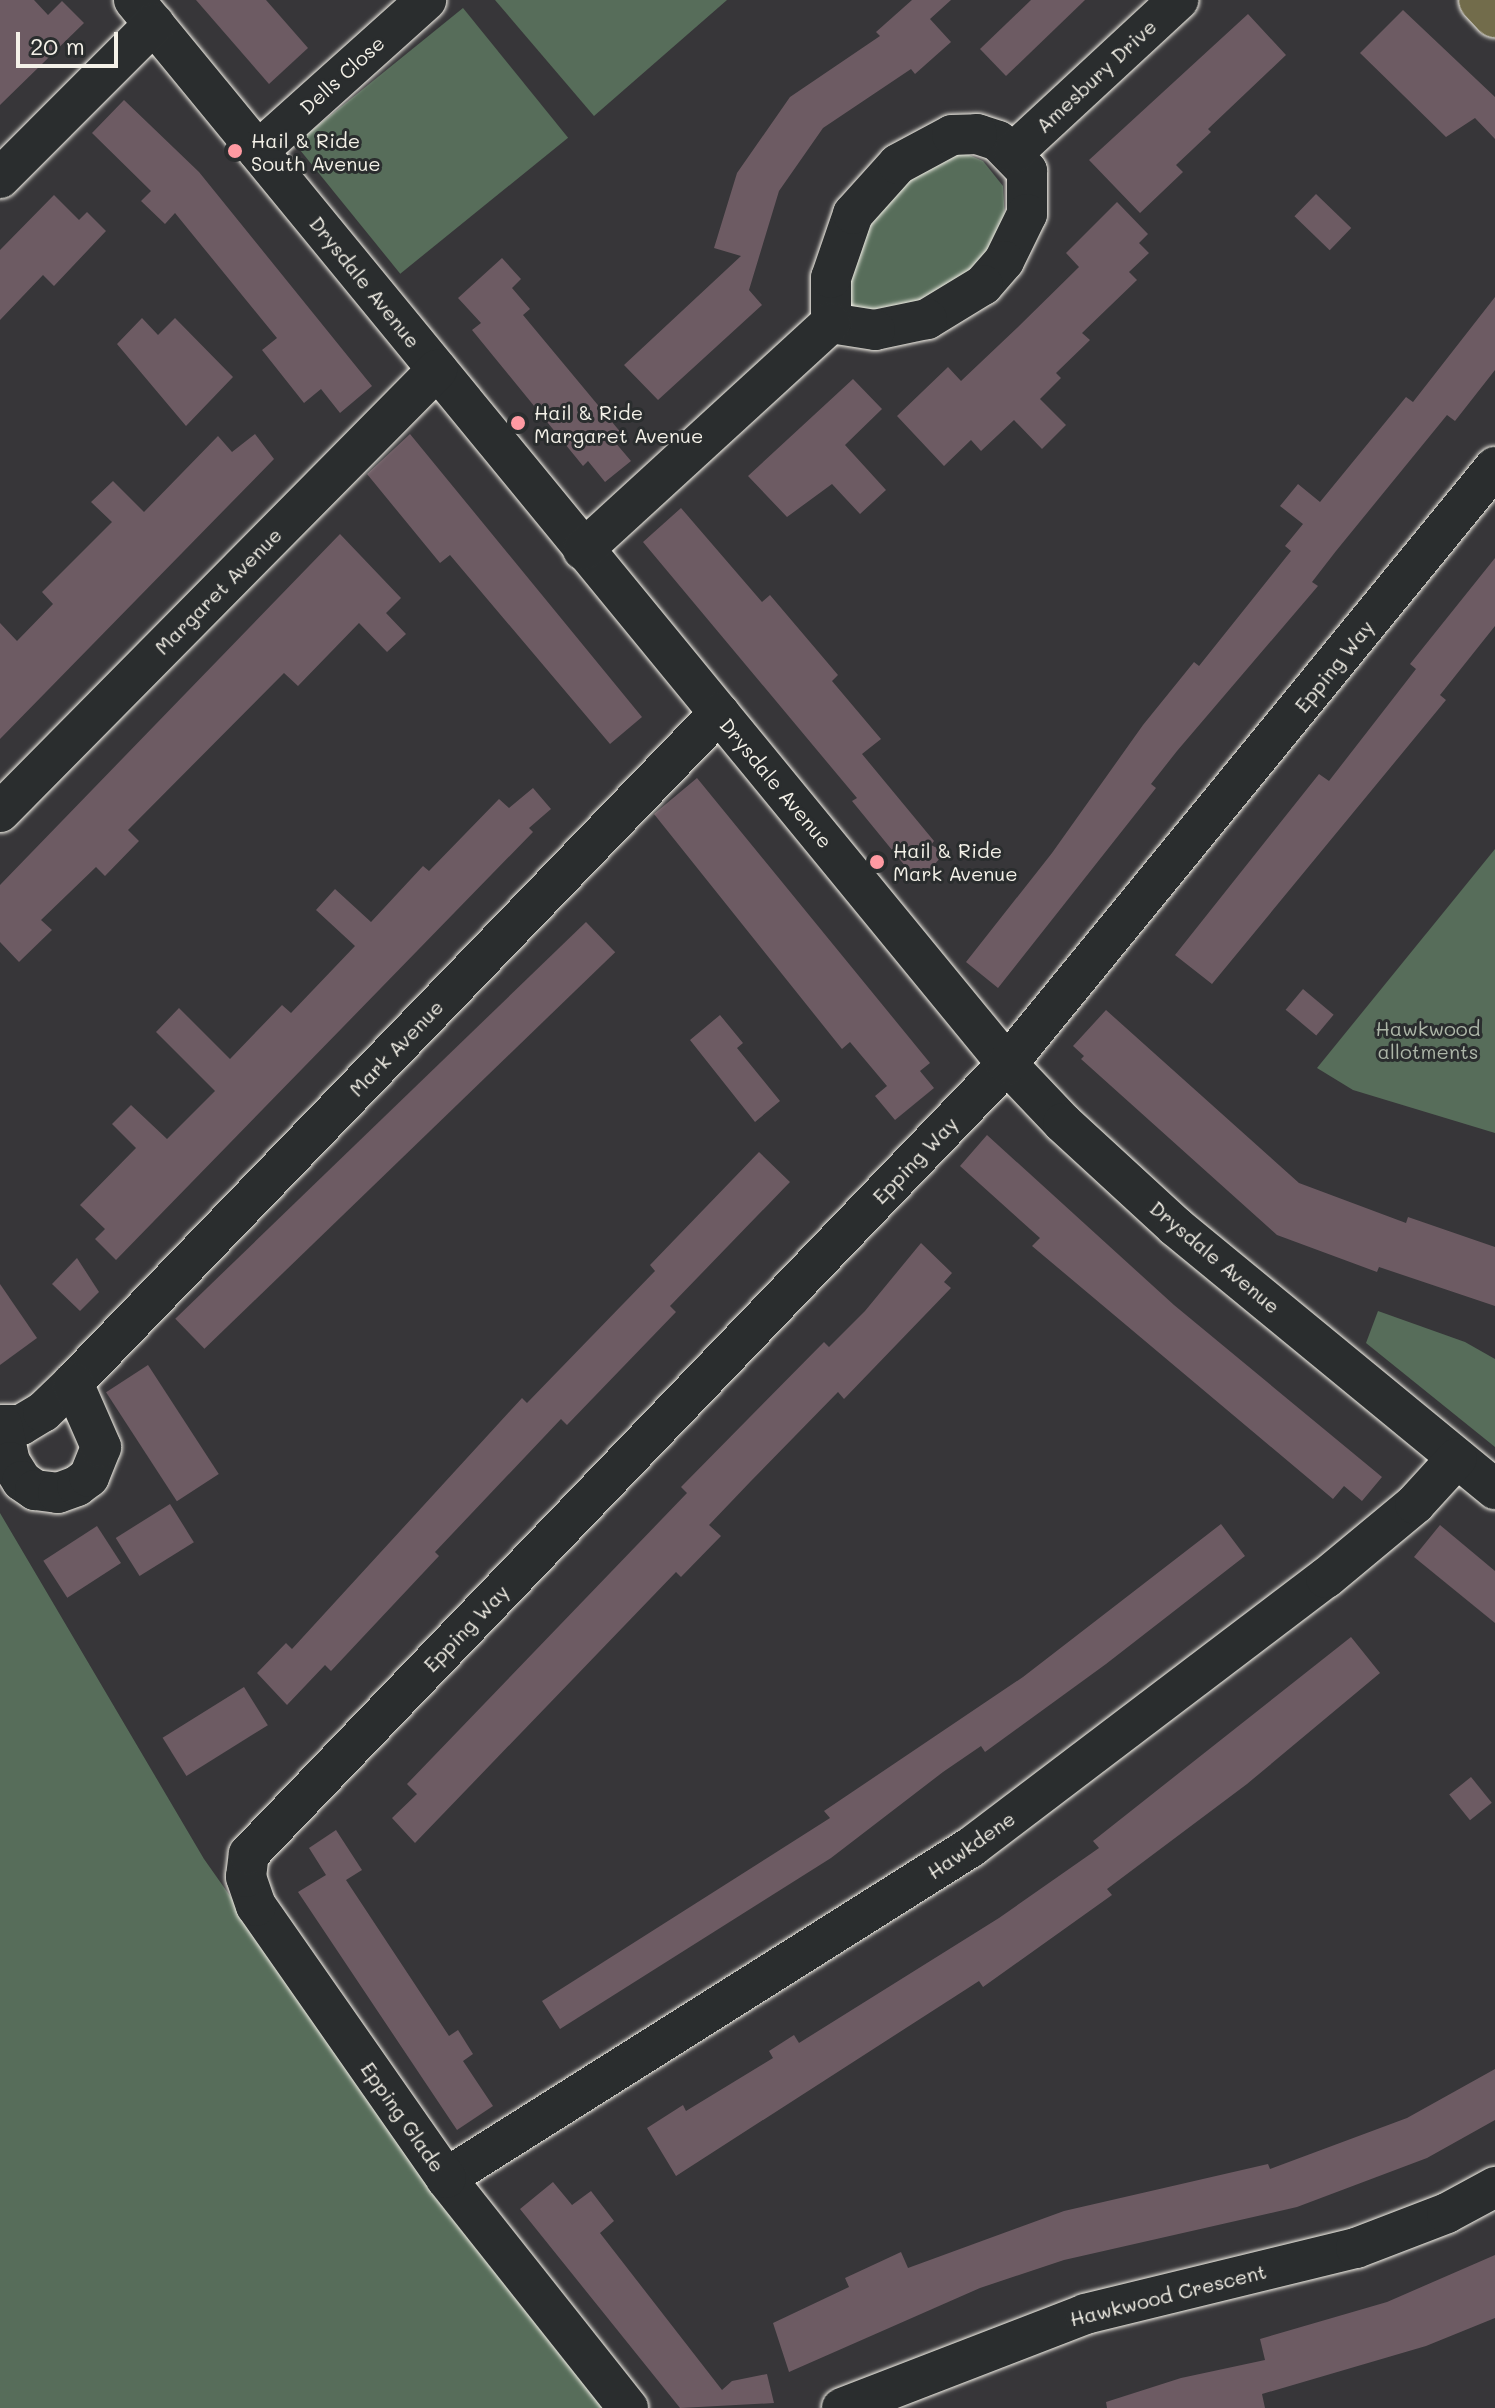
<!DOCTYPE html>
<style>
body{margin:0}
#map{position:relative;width:1495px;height:2408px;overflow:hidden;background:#373639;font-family:Mali,sans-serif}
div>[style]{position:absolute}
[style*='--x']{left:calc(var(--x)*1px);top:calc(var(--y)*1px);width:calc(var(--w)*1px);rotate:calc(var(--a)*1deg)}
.green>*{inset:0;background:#576d5a;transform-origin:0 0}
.building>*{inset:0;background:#6d5b63;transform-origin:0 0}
.roads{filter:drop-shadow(0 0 2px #f4f1e8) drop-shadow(0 0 2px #f4f1e8)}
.minor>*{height:40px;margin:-20px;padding:0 20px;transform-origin:20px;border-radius:20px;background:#2a2d2e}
.major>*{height:44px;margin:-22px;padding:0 22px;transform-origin:22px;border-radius:22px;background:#726c4b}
.dots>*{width:22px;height:22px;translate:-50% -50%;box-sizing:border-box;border:4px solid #2a2d2e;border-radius:50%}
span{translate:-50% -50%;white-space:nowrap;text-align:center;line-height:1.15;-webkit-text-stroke:6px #2a2d2e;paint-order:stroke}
.street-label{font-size:20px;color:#f4f1e8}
.poi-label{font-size:20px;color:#f4f1e8}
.left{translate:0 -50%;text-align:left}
.park-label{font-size:20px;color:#adb6a8}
.scale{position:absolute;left:16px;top:32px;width:102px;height:36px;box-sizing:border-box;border:4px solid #f4f1e8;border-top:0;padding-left:10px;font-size:24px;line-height:28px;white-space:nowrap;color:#f4f1e8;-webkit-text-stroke:6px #2a2d2e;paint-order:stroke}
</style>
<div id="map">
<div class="green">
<div style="clip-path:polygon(495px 0,727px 0,594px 116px)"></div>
<div style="left:463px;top:8px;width:167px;height:216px;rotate:51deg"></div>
<div style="clip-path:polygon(962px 152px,983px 161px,1003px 186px,1005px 221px,990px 250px,967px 277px,934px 298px,850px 314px,849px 257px,862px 226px,909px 174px)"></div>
<div style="clip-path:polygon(1495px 849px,1495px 1133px,1353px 1090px,1317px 1068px)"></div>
<div style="clip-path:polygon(1378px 1311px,1465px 1342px,1495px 1359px,1495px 1447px,1366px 1343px)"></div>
<div style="clip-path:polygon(0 1513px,204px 1859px,435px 2187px,613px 2408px,0 2408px)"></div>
</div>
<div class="building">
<div style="clip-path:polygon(0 0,34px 0,48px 15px,62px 1px,84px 23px,0 105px)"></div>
<div style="clip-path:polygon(196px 0,266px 0,308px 48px,269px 84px)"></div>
<div style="clip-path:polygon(912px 0,951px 0,930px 19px,951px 42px,915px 74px,911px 69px,823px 128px,779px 191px,749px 290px,762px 305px,658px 400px,624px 365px,741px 256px,714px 248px,737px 173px,790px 97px,880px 36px,876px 32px)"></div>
<div style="clip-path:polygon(1031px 0,1085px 0,1006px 76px,980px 49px)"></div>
<div style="clip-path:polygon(1403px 10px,1495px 97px,1495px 139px,1475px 118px,1446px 137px,1360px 53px)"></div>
<div style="clip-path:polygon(1248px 14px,1286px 55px,1208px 129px,1211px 132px,1176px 165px,1183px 172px,1140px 213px,1089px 160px)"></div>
<div style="clip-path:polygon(124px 100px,199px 172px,372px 386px,340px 413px,321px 389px,304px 403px,262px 350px,277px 338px,175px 213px,165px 224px,141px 201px,151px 191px,92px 133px)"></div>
<div style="left:1316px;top:194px;width:49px;height:31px;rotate:44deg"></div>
<div style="clip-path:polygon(54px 195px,79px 220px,87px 212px,106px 231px,54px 286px,43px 275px,0 320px,0 250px)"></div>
<div style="clip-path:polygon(1117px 202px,1148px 234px,1139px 243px,1149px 253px,1129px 272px,1137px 280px,1082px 333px,1090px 340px,1056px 373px,1061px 378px,1040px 399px,1066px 425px,1042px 449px,1014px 420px,981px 451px,971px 440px,944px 466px,897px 416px,948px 367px,961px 381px,1018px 327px,1079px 267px,1066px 253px)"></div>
<div style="clip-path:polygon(502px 258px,521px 279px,512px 288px,530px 309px,523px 315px,622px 434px,614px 441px,631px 461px,605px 482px,588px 461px,583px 466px,472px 330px,481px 323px,458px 298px)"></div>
<div style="clip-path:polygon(1495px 297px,1495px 370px,1455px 421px,1447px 415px,1336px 551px,1312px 582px,1318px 586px,1177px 751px,1151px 784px,1156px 788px,998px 988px,966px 962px,1052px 853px,1143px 725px,1194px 662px,1199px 666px,1291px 551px,1285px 546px,1303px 524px,1280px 506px,1298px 484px,1320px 502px,1406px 397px,1413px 402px)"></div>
<div style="clip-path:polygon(142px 318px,158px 335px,175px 318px,233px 377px,186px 426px,117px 344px)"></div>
<div style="clip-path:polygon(853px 379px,882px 409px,845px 445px,886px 490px,860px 514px,832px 484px,787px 517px,748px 476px)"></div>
<div style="clip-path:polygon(255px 434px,274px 459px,0 739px,0 623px,17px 641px,53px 604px,42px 592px,112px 522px,91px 502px,113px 481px,144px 512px,218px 436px,232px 452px)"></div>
<div style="clip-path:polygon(410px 434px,642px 717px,610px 744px,450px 555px,440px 563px,367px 474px)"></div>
<div style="clip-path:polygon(681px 508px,762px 602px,770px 595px,838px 675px,832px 681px,881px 739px,862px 754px,934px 841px,931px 845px,945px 852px,919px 883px,852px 801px,857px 798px,643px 542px)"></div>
<div style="clip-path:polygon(340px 534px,401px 598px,386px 613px,406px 634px,387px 652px,359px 623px,298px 686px,284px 673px,128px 830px,139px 841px,105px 876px,96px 867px,41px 920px,52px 930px,19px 962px,0 942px,0 885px)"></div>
<div style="clip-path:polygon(1495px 558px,1495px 626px,1440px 695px,1446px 700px,1212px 984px,1175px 955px,1319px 774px,1329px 781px,1416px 669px,1410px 664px)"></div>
<div style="clip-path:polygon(697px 778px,930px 1063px,920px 1071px,934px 1088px,895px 1120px,875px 1096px,887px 1086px,850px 1042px,842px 1049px,654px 814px)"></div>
<div style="clip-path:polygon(533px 788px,551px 809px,529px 828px,533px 832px,116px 1260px,95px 1239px,105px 1229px,80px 1205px,136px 1148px,112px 1124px,131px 1105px,167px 1139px,215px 1091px,156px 1032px,179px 1008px,230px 1059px,282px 1005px,291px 1013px,355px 946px,316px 910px,335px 889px,371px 922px,423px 866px,429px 871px,499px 799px,509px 808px)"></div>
<div style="left:586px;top:922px;width:42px;height:571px;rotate:46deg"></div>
<div style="left:1303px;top:989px;width:40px;height:27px;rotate:40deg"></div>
<div style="clip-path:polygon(1106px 1010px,1299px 1183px,1406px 1223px,1408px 1217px,1495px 1247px,1495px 1306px,1379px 1267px,1377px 1272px,1277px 1235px,1081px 1059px,1084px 1056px,1073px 1046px)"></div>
<div style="clip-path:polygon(720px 1015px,743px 1043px,737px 1048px,780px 1101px,755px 1122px,690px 1040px)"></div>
<div style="clip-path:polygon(987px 1135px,1174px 1305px,1382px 1477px,1362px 1501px,1344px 1486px,1333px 1499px,1032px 1246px,1040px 1238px,960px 1166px)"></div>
<div style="clip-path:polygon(759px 1152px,790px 1182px,670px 1306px,676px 1312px,567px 1425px,561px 1419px,435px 1552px,439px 1556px,331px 1671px,325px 1665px,287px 1705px,257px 1673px,286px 1643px,292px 1649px,522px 1398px,527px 1403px,655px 1271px,650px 1265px)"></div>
<div style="clip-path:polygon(921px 1243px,952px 1273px,944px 1282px,951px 1288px,844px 1399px,838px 1392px,751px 1481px,709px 1525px,721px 1536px,681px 1577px,676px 1572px,415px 1843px,392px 1818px,417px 1794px,407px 1784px,687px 1493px,681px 1487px,824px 1342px,829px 1347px,865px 1311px)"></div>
<div style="clip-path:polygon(77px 1258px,99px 1292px,80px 1311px,52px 1284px)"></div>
<div style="clip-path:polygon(0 1284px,37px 1338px,0 1365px)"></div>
<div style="left:148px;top:1365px;width:130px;height:50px;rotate:57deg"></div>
<div style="left:170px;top:1504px;width:45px;height:64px;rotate:58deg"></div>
<div style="clip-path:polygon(1221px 1524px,1245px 1556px,1106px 1664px,985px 1752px,981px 1746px,943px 1772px,831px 1858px,560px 2029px,542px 2001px,830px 1818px,824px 1811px,1023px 1677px)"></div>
<div style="clip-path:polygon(1440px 1525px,1495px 1571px,1495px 1623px,1414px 1557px)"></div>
<div style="left:97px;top:1526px;width:44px;height:64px;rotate:57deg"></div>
<div style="clip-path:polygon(1351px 1637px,1380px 1673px,1247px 1784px,1107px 1889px,1112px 1895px,983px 1987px,979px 1981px,676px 2176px,647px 2128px,683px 2105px,686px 2111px,773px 2058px,769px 2051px,794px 2035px,799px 2043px,999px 1918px,1099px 1848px,1093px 1841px)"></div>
<div style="left:244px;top:1687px;width:45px;height:96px;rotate:58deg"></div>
<div style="left:1471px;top:1777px;width:33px;height:28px;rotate:51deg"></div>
<div style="clip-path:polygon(336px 1830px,362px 1870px,346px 1880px,449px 2036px,458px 2030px,473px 2054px,463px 2061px,493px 2106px,457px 2130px,298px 1892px,326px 1875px,309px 1848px)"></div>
<div style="clip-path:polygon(1495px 2069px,1495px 2120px,1427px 2158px,1297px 2207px,1064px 2260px,980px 2288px,789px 2372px,773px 2323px,849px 2287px,845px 2278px,901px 2252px,908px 2268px,1064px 2211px,1268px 2164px,1270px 2169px,1407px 2118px)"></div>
<div style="clip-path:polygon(553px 2182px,572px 2205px,591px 2191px,614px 2221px,600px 2233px,722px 2390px,732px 2381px,767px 2374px,774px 2403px,680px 2408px,520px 2209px)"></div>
<div style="clip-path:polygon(1495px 2255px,1495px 2318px,1426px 2346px,1262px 2394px,1265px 2408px,1107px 2408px,1106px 2402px,1181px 2378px,1265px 2360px,1260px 2339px,1387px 2302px)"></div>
</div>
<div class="roads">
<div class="minor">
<div style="--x:134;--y:0;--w:1376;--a:50.63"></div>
<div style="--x:1007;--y:1064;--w:81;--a:46.5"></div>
<div style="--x:1063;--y:1123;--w:154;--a:42.6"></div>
<div style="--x:1176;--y:1227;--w:413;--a:39.4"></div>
<div style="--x:977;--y:134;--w:22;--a:18"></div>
<div style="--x:998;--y:141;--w:42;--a:46"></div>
<div style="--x:1027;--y:171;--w:43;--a:90"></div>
<div style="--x:1027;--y:214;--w:52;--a:116.1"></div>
<div style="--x:1004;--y:261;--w:32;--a:131"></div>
<div style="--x:983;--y:285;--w:66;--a:148.7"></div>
<div style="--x:927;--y:319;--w:53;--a:168.1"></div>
<div style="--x:875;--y:330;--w:45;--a:-171"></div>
<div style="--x:831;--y:323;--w:45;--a:-90"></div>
<div style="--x:831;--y:278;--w:68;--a:-71"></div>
<div style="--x:853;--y:214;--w:67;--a:-48"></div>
<div style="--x:898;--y:164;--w:61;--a:-28.2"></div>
<div style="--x:952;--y:135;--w:25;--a:-2"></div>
<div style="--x:258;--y:151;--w:226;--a:-41.9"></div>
<div style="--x:1014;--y:152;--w:224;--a:-42.8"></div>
<div style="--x:0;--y:178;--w:218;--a:-45"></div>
<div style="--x:583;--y:550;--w:336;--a:-42.5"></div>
<div style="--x:0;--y:812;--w:622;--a:-45.33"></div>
<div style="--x:2;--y:1425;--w:19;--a:0"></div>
<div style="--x:21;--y:1425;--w:26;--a:-31"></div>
<div style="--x:43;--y:1412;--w:42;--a:-44"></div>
<div style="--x:73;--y:1383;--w:931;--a:-46.04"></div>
<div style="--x:2;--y:1425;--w:38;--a:78"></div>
<div style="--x:10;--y:1462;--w:22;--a:58"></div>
<div style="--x:22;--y:1481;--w:16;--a:35"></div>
<div style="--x:35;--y:1490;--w:23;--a:7"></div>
<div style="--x:58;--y:1493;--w:20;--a:-20"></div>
<div style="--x:77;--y:1486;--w:15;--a:-37"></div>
<div style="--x:89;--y:1477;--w:32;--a:-68"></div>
<div style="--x:101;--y:1447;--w:70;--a:-113.6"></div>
<div style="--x:446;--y:2178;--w:621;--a:-32.23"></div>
<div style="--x:971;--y:1847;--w:445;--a:-37.2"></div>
<div style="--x:1326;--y:1578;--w:116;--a:-39.7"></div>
<div style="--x:1415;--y:1504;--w:62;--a:-47.6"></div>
<div style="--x:628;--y:2408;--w:293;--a:-128.4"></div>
<div style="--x:446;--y:2178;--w:332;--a:-124.9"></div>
<div style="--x:256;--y:1906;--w:31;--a:-109"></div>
<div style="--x:246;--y:1877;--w:23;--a:-83"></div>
<div style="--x:249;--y:1854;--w:1095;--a:-46.18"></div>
<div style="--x:1007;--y:1064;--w:771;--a:-50.74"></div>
<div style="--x:842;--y:2408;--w:261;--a:-21.1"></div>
<div style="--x:1085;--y:2314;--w:279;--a:-13.7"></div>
<div style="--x:1356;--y:2248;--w:97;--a:-21"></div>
<div style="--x:1447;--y:2213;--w:55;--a:-28.4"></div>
</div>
<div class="major">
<div style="--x:1481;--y:0;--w:21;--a:47"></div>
</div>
</div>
<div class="dots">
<div style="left:235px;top:151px;background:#ff9aa2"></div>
<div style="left:518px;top:423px;background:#ff9aa2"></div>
<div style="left:877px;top:862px;background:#ff9aa2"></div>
</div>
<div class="street-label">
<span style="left:342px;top:75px;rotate:-42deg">Dells Close</span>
<span style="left:1096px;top:76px;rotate:-43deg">Amesbury Drive</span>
<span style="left:365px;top:282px;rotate:51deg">Drysdale Avenue</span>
<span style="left:218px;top:591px;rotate:-45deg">Margaret Avenue</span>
<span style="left:1334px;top:666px;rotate:-51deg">Epping Way</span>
<span style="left:776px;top:783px;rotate:50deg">Drysdale Avenue</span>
<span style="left:396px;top:1048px;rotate:-46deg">Mark Avenue</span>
<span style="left:915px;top:1160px;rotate:-46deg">Epping Way</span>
<span style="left:1215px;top:1257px;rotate:40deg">Drysdale Avenue</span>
<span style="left:466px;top:1628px;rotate:-46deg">Epping Way</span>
<span style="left:971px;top:1845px;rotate:-35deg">Hawkdene</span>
<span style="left:403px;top:2117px;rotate:55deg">Epping Glade</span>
<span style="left:1168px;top:2295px;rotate:-14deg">Hawkwood Crescent</span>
</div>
<div class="poi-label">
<span class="left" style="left:251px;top:152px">Hail &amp; Ride<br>South Avenue</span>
<span class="left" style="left:534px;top:424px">Hail &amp; Ride<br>Margaret Avenue</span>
<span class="left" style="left:893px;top:862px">Hail &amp; Ride<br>Mark Avenue</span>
</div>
<div class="park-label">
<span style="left:1428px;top:1040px">Hawkwood<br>allotments</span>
</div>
<div class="scale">20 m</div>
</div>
